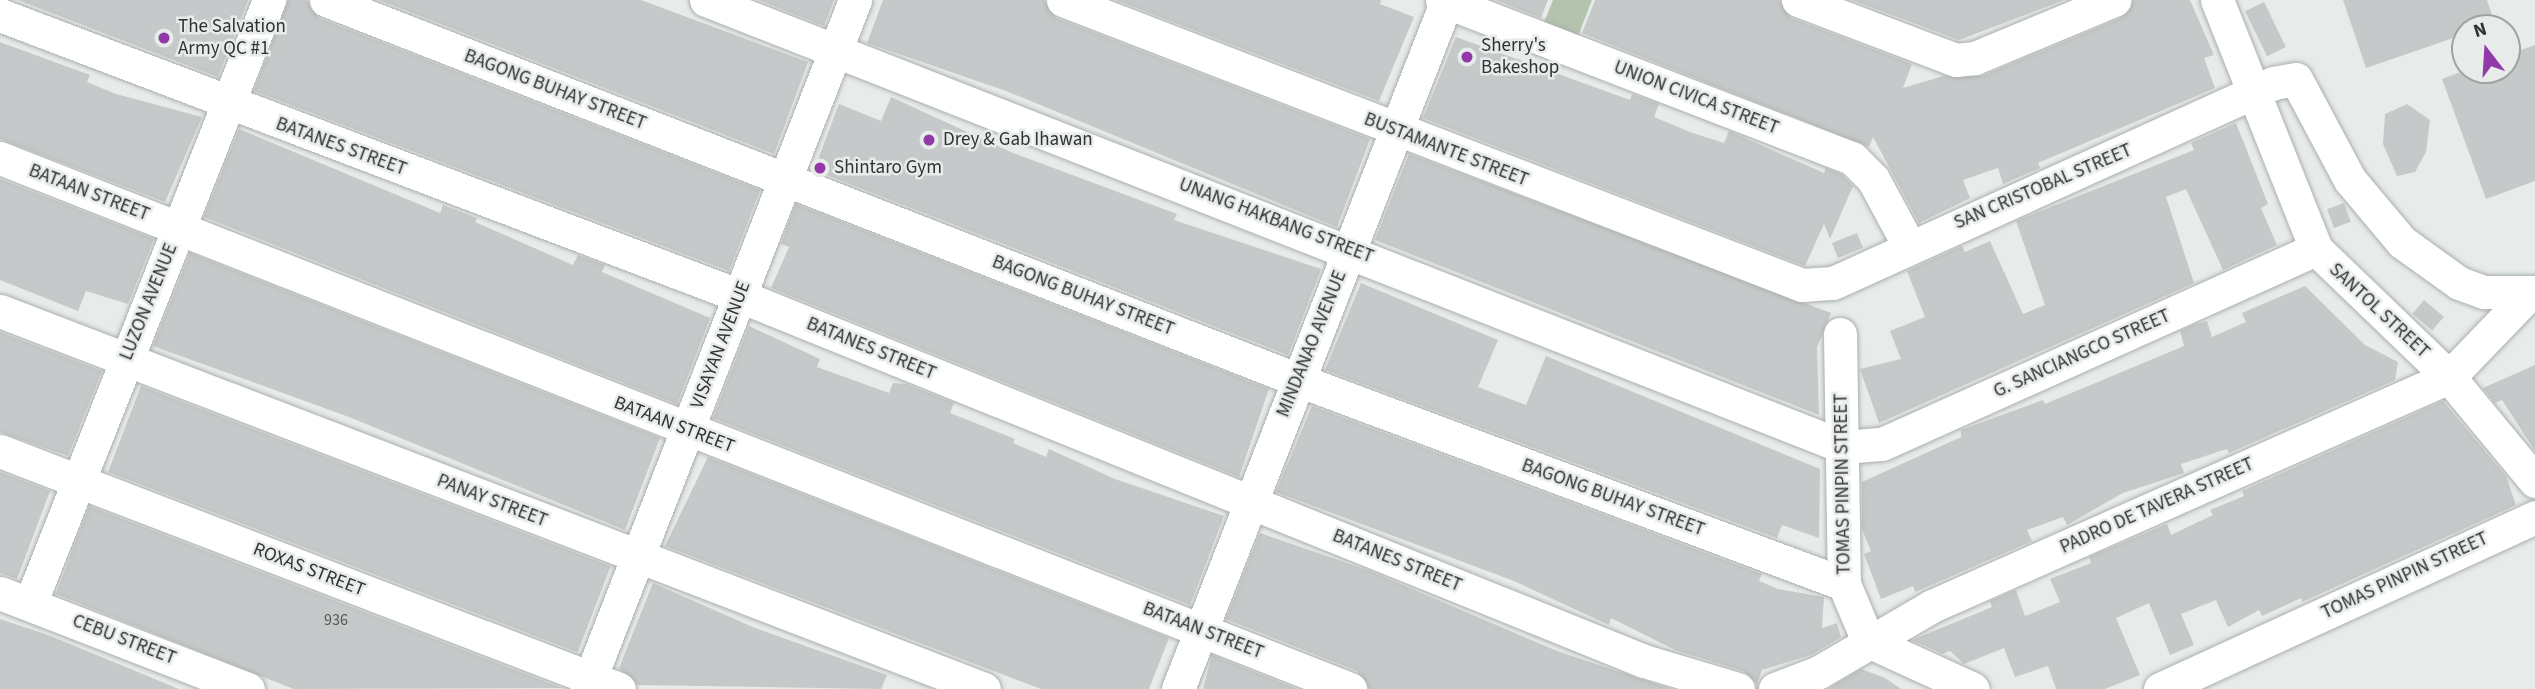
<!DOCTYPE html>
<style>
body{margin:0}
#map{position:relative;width:2535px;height:689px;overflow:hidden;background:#e7eceb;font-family:"Source Sans 3",sans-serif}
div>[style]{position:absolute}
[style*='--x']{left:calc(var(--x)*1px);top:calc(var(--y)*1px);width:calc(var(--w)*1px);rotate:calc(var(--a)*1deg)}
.green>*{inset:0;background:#b3c3ad}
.building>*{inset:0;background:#c5c9ca;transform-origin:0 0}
.roads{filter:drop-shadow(0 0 2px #abafae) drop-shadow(0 0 2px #abafae)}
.minor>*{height:33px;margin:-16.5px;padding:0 16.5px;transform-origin:16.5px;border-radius:16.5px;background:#fff}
.dots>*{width:19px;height:19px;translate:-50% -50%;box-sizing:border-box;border:4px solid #e7eceb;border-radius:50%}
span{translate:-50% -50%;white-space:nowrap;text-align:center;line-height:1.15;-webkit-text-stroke:5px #e7eceb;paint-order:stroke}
.number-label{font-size:16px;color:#565858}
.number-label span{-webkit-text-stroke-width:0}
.poi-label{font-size:19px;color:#313232}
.left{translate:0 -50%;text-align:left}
.street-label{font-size:19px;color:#313232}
.north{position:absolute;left:2451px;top:14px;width:70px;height:70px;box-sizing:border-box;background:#e7eceb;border:2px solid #9ea2a1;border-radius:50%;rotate:343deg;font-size:19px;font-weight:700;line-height:28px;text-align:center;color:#313232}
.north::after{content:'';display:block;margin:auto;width:24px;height:32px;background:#913aa7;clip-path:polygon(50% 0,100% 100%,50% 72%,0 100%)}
</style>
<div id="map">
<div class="green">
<div style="clip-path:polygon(1553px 0,1592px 0,1577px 39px,1543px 25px)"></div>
</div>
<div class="building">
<div style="clip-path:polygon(18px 0,248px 0,218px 77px)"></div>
<div style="clip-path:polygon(288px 0,307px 0,319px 18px,760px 190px,729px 271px,254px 91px)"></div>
<div style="clip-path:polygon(379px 0,641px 0,808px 62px,774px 154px)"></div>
<div style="clip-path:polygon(759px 0,834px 0,824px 26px)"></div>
<div style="clip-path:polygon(883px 0,1044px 0,1056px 18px,1370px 139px,1337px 227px,1006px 91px,867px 43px)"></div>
<div style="clip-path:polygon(1116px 0,1381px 0,1380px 4px,1414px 17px,1379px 101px)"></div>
<div style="clip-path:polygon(1496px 0,1548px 0,1541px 18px)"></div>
<div style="clip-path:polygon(1595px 0,1779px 0,1791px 18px,1912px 64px,1903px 88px,1943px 76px,1982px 76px,2121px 18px,2133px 0,2190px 0,2214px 55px,2204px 58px,2215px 88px,2038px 163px,2040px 168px,2003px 184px,1998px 168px,1963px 180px,1970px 198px,1919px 223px,1873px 137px,1869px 147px,1582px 33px)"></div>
<div style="clip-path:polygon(1852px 0,2064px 0,1959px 40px)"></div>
<div style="clip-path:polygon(2343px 0,2487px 0,2495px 24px,2465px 28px,2465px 34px,2366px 68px)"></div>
<div style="left:2264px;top:2px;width:50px;height:21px;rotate:64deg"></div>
<div style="clip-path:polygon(1456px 37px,1630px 100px,1632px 94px,1659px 104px,1654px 117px,1690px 132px,1724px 143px,1729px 131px,1824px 173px,1826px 168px,1841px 174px,1853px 186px,1830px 239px,1824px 224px,1805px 266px,1423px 118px)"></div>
<div style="clip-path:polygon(0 42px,90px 75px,87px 82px,116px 94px,202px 117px,165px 202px,0 139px)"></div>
<div style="clip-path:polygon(2535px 45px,2535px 181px,2486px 199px,2442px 79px,2466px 70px,2507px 70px,2507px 55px)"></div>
<div style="clip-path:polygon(891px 97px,1013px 153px,1177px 214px,1174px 220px,1321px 269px,1288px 355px,814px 170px,839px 104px,881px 121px)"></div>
<div style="clip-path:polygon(2407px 104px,2430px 120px,2426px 152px,2415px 172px,2397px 176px,2383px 144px,2385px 114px)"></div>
<div style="clip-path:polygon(2236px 123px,2268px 204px,2261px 208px,2277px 245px,2223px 270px,2186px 189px,2166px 197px,2194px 283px,1879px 423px,1860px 369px,1901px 359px,1890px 331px,1925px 317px,1907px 271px,1962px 246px,1965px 252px,1990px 241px,2023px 314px,2045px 305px,2016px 221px,2194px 150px,2191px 143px)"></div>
<div style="clip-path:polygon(239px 129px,440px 213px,443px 205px,477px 218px,475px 222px,573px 265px,578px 255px,605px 265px,602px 272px,710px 318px,677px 404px,204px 217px)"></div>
<div style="clip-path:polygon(1409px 154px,1831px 313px,1817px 347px,1819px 415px,1375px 240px)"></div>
<div style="clip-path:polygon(0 179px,154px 239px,128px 304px,86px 291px,78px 311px,0 280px)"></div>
<div style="left:2344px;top:203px;width:20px;height:18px;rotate:70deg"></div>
<div style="clip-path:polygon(796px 204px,1269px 389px,1239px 477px,771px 288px,789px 247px,781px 244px)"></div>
<div style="left:1857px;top:233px;width:16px;height:27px;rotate:68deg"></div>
<div style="clip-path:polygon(190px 253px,660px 438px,625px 530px,349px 417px,153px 346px)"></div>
<div style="clip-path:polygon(1361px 283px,1498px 340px,1478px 387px,1526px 405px,1546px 356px,1820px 469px,1819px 538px,1782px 525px,1777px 538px,1325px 370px)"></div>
<div style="clip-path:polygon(2305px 286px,2365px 345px,2398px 362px,2395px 380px,2229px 453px,2227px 449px,2181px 464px,2184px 473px,2123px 493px,2067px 525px,2063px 517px,2027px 530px,2032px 541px,1922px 589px,1915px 592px,1913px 586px,1881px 599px,1864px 554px,1871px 551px,1862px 529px,1862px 482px,1961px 437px,1961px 430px,2043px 400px,2045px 404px,2184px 346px,2180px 331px,2193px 325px,2207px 321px,2212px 337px,2246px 322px,2242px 313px)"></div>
<div style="left:2424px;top:300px;width:26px;height:18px;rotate:40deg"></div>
<div style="clip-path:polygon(749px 326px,820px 359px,817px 367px,889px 393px,893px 383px,906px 384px,954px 403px,950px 413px,1015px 439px,1013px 443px,1046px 457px,1049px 449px,1115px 479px,1224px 516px,1190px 605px,713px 418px)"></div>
<div style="clip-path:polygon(0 332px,102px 371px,68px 456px,0 432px)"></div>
<div style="clip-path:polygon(2535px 365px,2535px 451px,2502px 400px,2495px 403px,2483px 388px)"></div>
<div style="left:141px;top:386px;width:503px;height:92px;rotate:21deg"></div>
<div style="clip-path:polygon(2443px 401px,2506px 476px,2516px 505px,2302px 602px,2301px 598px,2262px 616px,2259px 610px,2228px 627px,2216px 600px,2181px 614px,2194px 645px,2170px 655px,2149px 603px,2116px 618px,2140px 675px,2105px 689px,2056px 689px,2048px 666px,2015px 677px,2004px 648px,1964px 664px,1950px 651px,1943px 654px,1912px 640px,1992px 607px,1990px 601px,2016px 590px,2025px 616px,2060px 602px,2050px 579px,2091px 563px,2089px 557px,2167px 524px,2171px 535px,2213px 515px,2210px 510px,2244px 496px,2242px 491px)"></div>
<div style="clip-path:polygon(1312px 406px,1762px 574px,1759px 581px,1778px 589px,1824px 597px,1822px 628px,1837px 623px,1841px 637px,1811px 655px,1762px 670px,1757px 684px,1743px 671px,1675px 650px,1611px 618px,1609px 625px,1514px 581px,1276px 492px)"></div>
<div style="clip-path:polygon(708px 457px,1169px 638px,1149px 689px,1041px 689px,665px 546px)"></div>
<div style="clip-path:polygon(0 472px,50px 491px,17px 579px,0 573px)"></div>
<div style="clip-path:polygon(89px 506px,562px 688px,294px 689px,263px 677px,56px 594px)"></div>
<div style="clip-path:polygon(1260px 533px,1370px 571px,1557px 651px,1671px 689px,1369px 689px,1357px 671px,1226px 619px)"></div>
<div style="clip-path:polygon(653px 583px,755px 628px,887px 675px,881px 689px,638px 685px,619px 668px)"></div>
<div style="clip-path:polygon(0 619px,48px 635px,179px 689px,0 689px)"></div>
<div style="clip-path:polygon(1212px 655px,1297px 689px,1203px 689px)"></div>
<div style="clip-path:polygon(1861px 669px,1885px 678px,1901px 689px,1828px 689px)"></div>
</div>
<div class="roads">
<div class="minor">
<div style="--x:326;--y:0;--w:1044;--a:21.35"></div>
<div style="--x:1298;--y:380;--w:583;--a:20.49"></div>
<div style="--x:706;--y:0;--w:1223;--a:21.44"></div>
<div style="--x:1844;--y:447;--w:38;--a:-5"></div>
<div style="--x:1882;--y:444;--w:476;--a:-24.2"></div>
<div style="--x:1063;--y:0;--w:792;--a:21.09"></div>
<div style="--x:1802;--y:285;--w:31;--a:-4"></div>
<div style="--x:1833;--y:283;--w:483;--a:-24.4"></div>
<div style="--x:2273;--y:83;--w:23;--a:-10"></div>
<div style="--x:2296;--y:79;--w:115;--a:61.9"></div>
<div style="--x:2350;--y:180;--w:81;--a:50"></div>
<div style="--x:2402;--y:242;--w:70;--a:35.7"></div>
<div style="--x:2459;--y:283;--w:27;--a:20"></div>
<div style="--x:2484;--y:292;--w:51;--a:0"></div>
<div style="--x:1442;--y:0;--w:439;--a:21.1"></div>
<div style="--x:1852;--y:158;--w:30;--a:45"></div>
<div style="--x:1873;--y:179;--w:74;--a:61.7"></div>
<div style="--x:1798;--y:0;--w:169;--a:20.8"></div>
<div style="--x:1956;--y:60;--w:19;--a:-6"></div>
<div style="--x:1975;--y:58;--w:151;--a:-22.6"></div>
<div style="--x:2217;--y:0;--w:268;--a:68.3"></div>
<div style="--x:2316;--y:249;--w:185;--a:43.9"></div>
<div style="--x:2449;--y:377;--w:135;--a:50.4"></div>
<div style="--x:0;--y:15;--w:792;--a:20.79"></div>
<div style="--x:740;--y:296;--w:975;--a:21.99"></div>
<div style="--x:1644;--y:661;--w:98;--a:16.6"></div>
<div style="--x:0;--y:158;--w:1451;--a:21.47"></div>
<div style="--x:0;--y:311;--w:1054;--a:21.01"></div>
<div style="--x:1840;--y:334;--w:250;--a:89.1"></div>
<div style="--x:1844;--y:584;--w:62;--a:67.2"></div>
<div style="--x:1868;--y:641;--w:115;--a:24.6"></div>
<div style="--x:0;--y:451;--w:663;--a:21.03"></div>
<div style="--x:0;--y:593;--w:266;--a:21.2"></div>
<div style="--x:30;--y:604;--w:650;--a:-68.41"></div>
<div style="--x:586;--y:689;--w:740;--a:-68.67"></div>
<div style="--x:1178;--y:689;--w:740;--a:-68.67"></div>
<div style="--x:1775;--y:689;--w:47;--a:-21.1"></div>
<div style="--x:1819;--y:672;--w:131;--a:-30.3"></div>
<div style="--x:1932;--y:606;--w:565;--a:-23.89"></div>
<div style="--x:2449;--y:377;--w:115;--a:-46.1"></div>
<div style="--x:2160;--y:689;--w:413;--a:-24.6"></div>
</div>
</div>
<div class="dots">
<div style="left:164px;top:38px;background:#913aa7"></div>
<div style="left:1467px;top:57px;background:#913aa7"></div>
<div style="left:929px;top:140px;background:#913aa7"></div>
<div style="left:820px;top:168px;background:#913aa7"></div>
</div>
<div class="number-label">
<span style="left:336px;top:620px">936</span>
</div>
<div class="poi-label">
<span class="left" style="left:178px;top:38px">The Salvation<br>Army QC #1</span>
<span class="left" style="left:1481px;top:57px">Sherry's<br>Bakeshop</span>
<span class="left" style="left:943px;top:140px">Drey &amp; Gab Ihawan</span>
<span class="left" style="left:834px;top:168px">Shintaro Gym</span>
</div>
<div class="street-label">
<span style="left:555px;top:90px;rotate:21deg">BAGONG BUHAY STREET</span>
<span style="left:1696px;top:98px;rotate:21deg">UNION CIVICA STREET</span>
<span style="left:341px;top:147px;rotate:20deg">BATANES STREET</span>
<span style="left:1446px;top:150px;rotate:21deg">BUSTAMANTE STREET</span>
<span style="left:2043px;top:187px;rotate:-23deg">SAN CRISTOBAL STREET</span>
<span style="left:89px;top:193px;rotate:21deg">BATAAN STREET</span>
<span style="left:1276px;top:221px;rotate:21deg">UNANG HAKBANG STREET</span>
<span style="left:1083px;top:296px;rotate:21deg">BAGONG BUHAY STREET</span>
<span style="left:149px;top:302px;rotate:-68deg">LUZON AVENUE</span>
<span style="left:2379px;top:311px;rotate:43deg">SANTOL STREET</span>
<span style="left:1312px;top:344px;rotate:-68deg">MINDANAO AVENUE</span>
<span style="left:721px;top:345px;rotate:-69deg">VISAYAN AVENUE</span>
<span style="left:871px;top:349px;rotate:22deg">BATANES STREET</span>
<span style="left:2082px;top:354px;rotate:-24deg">G. SANCIANGCO STREET</span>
<span style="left:674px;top:425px;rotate:21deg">BATAAN STREET</span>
<span style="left:1843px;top:484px;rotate:-91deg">TOMAS PINPIN STREET</span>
<span style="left:1613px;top:498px;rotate:20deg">BAGONG BUHAY STREET</span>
<span style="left:492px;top:501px;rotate:21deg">PANAY STREET</span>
<span style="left:2157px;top:506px;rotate:-24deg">PADRO DE TAVERA STREET</span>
<span style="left:1397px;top:561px;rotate:22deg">BATANES STREET</span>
<span style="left:309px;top:570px;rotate:21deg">ROXAS STREET</span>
<span style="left:2405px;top:576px;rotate:-25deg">TOMAS PINPIN STREET</span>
<span style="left:1203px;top:631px;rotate:21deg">BATAAN STREET</span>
<span style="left:124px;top:640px;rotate:21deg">CEBU STREET</span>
</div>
<div class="north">N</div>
</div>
